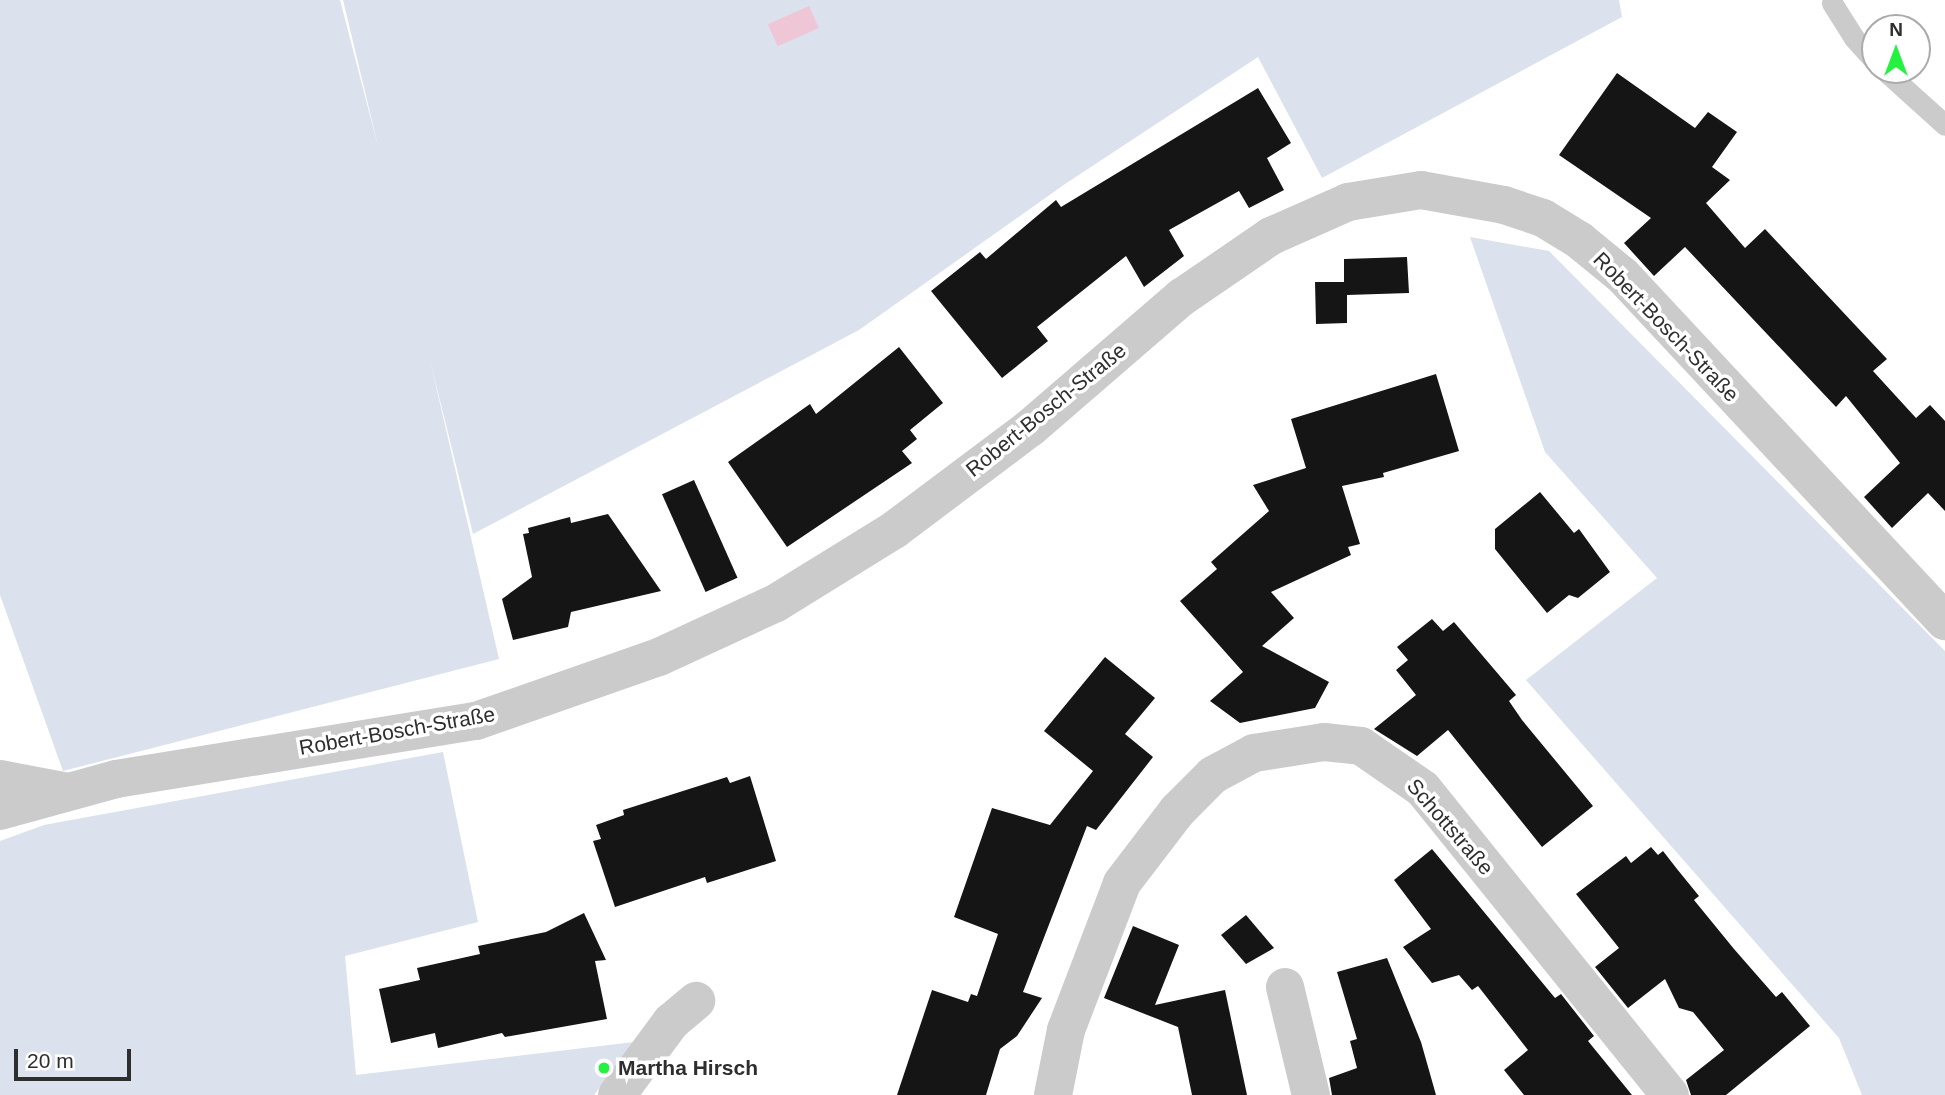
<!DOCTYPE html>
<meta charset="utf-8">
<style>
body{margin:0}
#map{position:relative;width:1945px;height:1095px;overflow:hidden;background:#fff;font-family:Arial,sans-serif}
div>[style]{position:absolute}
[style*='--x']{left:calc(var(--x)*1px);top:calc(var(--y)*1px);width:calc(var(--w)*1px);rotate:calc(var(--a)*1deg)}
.green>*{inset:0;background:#dbe1ed}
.water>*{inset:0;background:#eec6d6;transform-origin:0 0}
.building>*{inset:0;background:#151515;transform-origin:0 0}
.lane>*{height:21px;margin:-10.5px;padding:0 10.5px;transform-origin:10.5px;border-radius:10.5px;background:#cbcbcb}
.street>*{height:38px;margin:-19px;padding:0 19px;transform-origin:19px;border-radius:19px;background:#cbcbcb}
.dots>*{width:19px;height:19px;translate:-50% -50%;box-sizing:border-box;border:4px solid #fff;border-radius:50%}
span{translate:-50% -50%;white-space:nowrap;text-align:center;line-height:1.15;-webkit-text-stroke:7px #fff;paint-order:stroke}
.street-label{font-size:21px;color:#2e2e2e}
.poi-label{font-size:21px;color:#2e2e2e;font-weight:700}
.left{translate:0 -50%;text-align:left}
.north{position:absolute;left:1861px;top:14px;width:70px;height:70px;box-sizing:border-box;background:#fff;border:2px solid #ababab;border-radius:50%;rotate:0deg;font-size:19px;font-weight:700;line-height:28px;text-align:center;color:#2e2e2e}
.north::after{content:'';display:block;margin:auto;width:24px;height:32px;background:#25f140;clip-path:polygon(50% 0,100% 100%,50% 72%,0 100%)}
.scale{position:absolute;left:14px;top:1049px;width:117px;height:32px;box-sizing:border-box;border:4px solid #2e2e2e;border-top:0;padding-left:9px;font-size:21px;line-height:24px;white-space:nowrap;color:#2e2e2e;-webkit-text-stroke:5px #fff;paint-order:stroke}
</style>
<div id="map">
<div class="green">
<div style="clip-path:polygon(0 0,340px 0,379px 150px,343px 0,1619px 0,1622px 17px,1322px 178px,1258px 57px,1065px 184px,859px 330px,473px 534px,430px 360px,499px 659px,63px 771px,0 595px)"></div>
<div style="clip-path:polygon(1470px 237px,1549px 251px,1945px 651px,1945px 1095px,1862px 1095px,1839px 1038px,1526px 680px,1657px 578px,1545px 452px)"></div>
<div style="clip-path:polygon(443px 752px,478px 922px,345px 956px,356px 1075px,634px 1042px,594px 1095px,0 1095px,0 841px,44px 825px)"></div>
</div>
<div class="water">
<div style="left:809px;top:6px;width:24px;height:45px;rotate:66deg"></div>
</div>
<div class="building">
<div style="clip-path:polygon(1617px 73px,1695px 128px,1708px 112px,1737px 132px,1712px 167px,1730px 180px,1706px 203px,1745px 248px,1765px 229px,1887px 359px,1873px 371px,1916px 418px,1930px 405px,1945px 421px,1945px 511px,1928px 493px,1892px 528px,1864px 497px,1900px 463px,1846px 396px,1836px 407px,1685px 247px,1654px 276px,1624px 243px,1651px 218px,1559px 155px)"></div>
<div style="clip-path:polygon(1258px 88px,1291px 143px,1267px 158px,1284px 190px,1249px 208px,1239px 191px,1169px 230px,1184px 256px,1144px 287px,1126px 256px,1037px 327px,1048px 341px,1002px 378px,931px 291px,980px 252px,986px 259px,1056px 200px,1061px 207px)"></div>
<div style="clip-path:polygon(1407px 257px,1409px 293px,1347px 295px,1347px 323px,1316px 324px,1315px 282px,1344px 282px,1344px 259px)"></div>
<div style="clip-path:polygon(899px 347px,943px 403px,910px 430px,917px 439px,902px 451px,912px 463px,787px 547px,728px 462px,810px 404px,816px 414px)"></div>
<div style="clip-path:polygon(1436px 374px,1459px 451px,1383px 473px,1384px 477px,1342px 486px,1360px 544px,1348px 547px,1351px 555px,1271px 592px,1294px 618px,1262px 646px,1329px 682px,1315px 708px,1240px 723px,1210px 701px,1243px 672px,1180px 601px,1217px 569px,1211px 562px,1269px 511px,1253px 485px,1306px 468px,1291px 419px)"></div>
<div style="left:694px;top:480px;width:107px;height:35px;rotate:66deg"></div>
<div style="clip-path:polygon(1540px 492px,1574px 533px,1579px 529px,1610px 572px,1578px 598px,1569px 595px,1547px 613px,1495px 549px,1495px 529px)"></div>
<div style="clip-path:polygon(608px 514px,661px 591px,571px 612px,568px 627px,513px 640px,502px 599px,532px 577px,523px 534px,529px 533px,528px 528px,570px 517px,571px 523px)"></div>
<div style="clip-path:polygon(1432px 619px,1443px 631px,1454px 622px,1516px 695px,1509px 701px,1522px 720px,1593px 806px,1542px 847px,1448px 730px,1417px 756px,1374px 729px,1416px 695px,1396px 670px,1408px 660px,1397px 647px)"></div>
<div style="clip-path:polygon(1105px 657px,1155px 698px,1125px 734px,1153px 757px,1096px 830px,1087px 826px,1023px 992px,1042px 998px,1017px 1036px,1000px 1049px,986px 1095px,897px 1095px,932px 990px,968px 1002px,971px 994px,977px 996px,998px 934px,954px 917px,992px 808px,1050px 825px,1093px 771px,1044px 731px)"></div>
<div style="clip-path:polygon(750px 776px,776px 861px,707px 883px,705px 877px,615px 907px,593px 841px,601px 839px,596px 825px,624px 815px,623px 810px,727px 777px,730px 783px)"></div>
<div style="clip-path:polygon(1651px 847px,1658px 855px,1663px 851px,1677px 869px,1699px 896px,1694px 900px,1734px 949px,1776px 997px,1782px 992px,1810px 1026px,1726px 1095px,1691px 1095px,1686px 1080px,1724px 1050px,1693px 1012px,1679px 1008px,1665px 979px,1628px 1008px,1595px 967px,1619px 948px,1576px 894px,1626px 856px,1631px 863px)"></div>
<div style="clip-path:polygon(1432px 849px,1555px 998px,1561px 994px,1594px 1036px,1588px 1041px,1632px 1095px,1524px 1095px,1504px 1070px,1528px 1050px,1478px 986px,1472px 990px,1459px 975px,1432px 983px,1403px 947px,1431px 929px,1394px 880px)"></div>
<div style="clip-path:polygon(584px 913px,606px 960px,595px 961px,607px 1019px,505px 1037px,502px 1033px,438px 1048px,435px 1033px,391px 1043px,379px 989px,420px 980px,417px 968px,480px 954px,478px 946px,546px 932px)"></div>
<div style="clip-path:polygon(1246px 915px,1274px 948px,1246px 964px,1221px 935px)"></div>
<div style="clip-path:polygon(1133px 926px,1179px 945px,1155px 1005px,1225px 990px,1247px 1095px,1192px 1095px,1178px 1027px,1104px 998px)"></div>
<div style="clip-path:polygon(1387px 958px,1421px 1042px,1436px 1095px,1332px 1095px,1329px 1078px,1357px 1068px,1350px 1041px,1357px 1039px,1337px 972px)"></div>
</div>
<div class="lane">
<div style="--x:1832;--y:3;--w:41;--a:57.8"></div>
<div style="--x:1854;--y:38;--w:31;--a:48"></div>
<div style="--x:1884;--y:70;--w:82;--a:42"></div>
</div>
<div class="street">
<div style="--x:0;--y:779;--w:64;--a:10.8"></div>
<div style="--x:0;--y:811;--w:120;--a:-15.4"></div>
<div style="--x:116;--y:779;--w:365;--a:-9.2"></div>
<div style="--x:476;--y:721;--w:194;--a:-19.3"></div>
<div style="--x:659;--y:657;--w:129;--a:-24.8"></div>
<div style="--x:776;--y:603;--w:139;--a:-31.7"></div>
<div style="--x:894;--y:530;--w:170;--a:-36.9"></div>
<div style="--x:1030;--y:428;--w:201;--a:-40.8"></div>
<div style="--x:1182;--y:297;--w:108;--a:-34.4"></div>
<div style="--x:1271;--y:236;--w:84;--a:-23.8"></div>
<div style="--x:1348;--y:202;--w:74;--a:-9.3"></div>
<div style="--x:1421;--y:190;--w:84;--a:10.2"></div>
<div style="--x:1504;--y:205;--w:41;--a:18.4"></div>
<div style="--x:1543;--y:218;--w:42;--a:31.4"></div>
<div style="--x:1579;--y:240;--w:57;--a:39.3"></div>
<div style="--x:1623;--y:276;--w:472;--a:47"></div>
<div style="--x:1285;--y:987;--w:111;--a:76.5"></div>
<div style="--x:617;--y:1095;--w:91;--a:-53.5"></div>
<div style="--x:671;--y:1022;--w:33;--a:-40"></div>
<div style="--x:1053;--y:1095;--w:66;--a:-78.7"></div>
<div style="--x:1066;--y:1030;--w:157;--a:-69.1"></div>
<div style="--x:1122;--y:883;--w:91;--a:-52.6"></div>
<div style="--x:1177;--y:811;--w:51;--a:-45"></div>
<div style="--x:1213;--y:775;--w:47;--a:-28.2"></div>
<div style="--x:1254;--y:753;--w:71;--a:-8.9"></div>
<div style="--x:1324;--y:742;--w:37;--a:6"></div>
<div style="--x:1361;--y:746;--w:75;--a:34.7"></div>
<div style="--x:1423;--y:789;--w:393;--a:51.1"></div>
</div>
<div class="dots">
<div style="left:604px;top:1068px;background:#25f140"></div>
</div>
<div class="street-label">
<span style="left:1666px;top:327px;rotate:46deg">Robert-Bosch-Straße</span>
<span style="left:1046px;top:410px;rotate:-39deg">Robert-Bosch-Straße</span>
<span style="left:397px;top:731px;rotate:-10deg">Robert-Bosch-Straße</span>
<span style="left:1450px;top:827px;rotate:49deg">Schottstraße</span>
</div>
<div class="poi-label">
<span class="left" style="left:618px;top:1068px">Martha Hirsch</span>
</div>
<div class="north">N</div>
<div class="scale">20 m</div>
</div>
